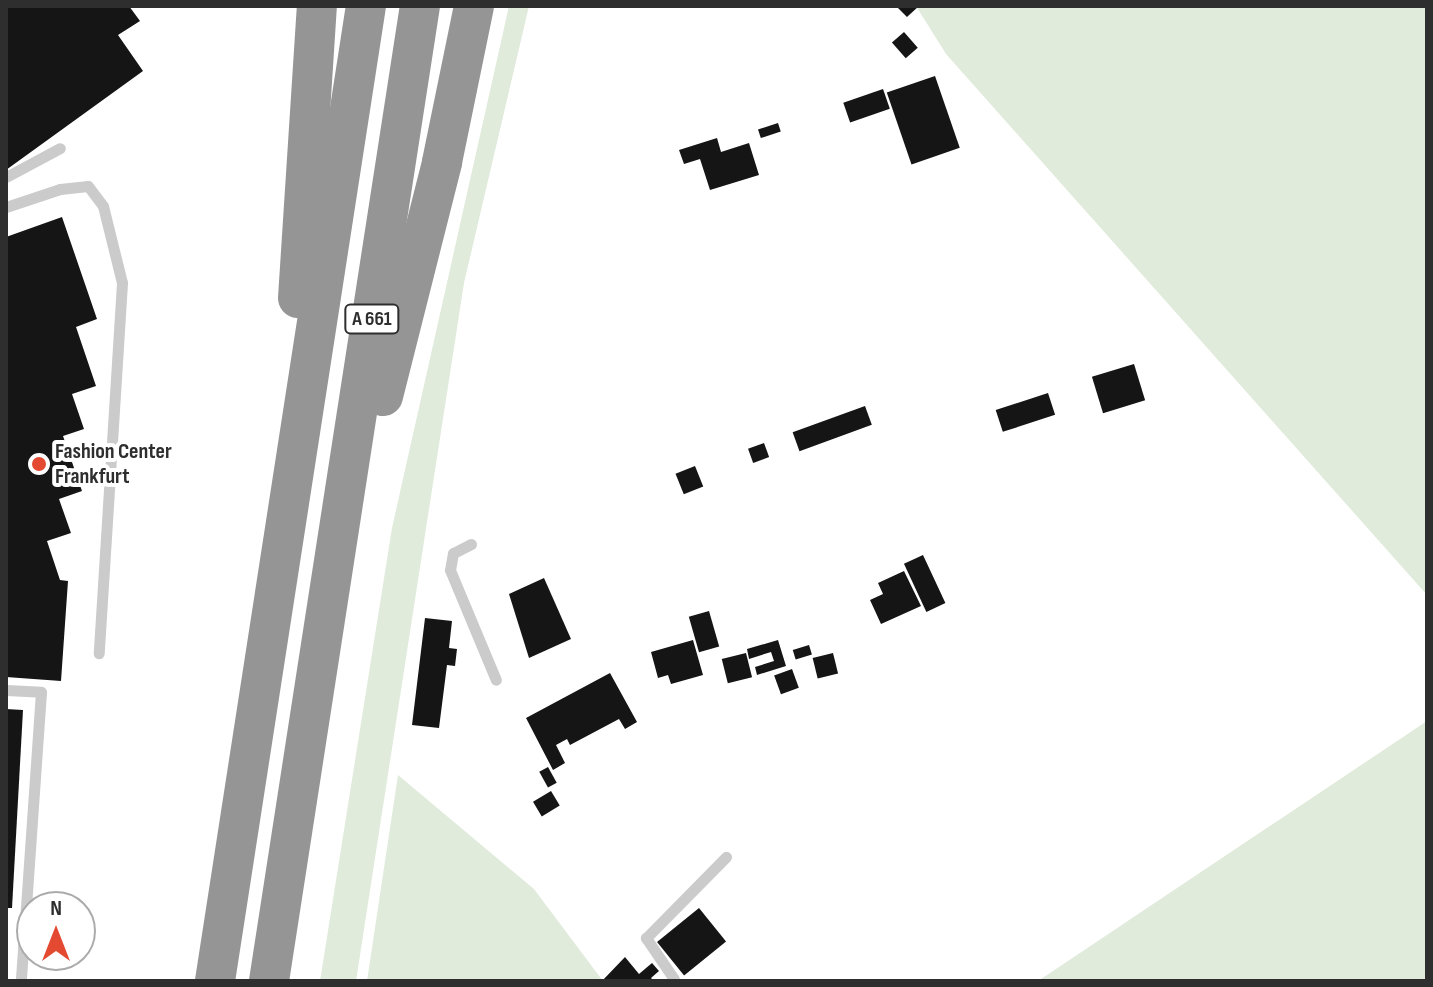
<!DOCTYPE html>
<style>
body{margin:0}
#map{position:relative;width:1433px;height:987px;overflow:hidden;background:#fff;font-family:"Sofia Sans Condensed",sans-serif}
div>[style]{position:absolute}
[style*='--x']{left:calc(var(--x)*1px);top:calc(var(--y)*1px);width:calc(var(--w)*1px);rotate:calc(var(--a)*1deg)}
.green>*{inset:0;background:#e0ebdb}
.building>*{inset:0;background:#151515;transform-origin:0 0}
.lane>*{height:11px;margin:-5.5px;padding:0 5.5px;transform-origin:5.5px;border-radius:5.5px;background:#cbcbcb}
.highway>*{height:40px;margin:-20px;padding:0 20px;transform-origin:20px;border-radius:20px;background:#959595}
.dots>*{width:22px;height:22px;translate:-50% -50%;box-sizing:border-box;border:4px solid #fff;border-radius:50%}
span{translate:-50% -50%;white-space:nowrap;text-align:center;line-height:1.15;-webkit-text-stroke:8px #fff;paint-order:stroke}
.shield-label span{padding:2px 6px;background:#fff;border:2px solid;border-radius:6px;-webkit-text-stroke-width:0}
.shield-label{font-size:20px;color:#2e2e2e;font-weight:700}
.poi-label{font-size:22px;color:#2e2e2e;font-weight:700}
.left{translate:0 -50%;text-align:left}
.frame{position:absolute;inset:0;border:8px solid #2e2e2e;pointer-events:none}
.north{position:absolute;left:16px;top:891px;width:80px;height:80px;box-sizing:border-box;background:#fff;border:2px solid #ababab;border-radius:50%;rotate:0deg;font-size:22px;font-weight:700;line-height:32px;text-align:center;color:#2e2e2e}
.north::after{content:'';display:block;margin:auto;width:28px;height:36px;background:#e34a31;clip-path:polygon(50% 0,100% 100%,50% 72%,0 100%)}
</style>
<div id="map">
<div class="green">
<div style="clip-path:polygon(509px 6px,529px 6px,464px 283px,356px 981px,320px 981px,392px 528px)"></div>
<div style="clip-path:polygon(916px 6px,1427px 6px,1427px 595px,946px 54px)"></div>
<div style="clip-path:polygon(1427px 721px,1427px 981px,1038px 981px)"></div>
<div style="clip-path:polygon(398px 775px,534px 889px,603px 981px,367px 981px)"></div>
</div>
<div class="building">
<div style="clip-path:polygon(6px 6px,129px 6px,140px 21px,118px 35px,143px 71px,6px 170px)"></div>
<div style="clip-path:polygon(896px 6px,919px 6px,907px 17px)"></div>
<div style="left:904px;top:32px;width:21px;height:16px;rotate:49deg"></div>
<div style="left:935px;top:76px;width:76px;height:51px;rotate:71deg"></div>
<div style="left:883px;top:89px;width:21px;height:42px;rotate:71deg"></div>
<div style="left:778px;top:123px;width:9px;height:21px;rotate:72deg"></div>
<div style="clip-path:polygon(717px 138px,721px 152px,749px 143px,759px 175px,710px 190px,700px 159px,684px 164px,679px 150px)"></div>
<div style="clip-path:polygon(62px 217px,97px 319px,76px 327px,96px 386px,72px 394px,84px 429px,63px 436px,82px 491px,59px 499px,71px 533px,47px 541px,60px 580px,68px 581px,61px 681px,6px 677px,6px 237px)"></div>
<div style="left:1134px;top:364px;width:38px;height:44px;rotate:73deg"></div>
<div style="left:1048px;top:393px;width:23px;height:55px;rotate:72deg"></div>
<div style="left:865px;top:406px;width:20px;height:77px;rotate:70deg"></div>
<div style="left:764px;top:443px;width:15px;height:17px;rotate:70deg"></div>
<div style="left:695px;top:466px;width:22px;height:21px;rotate:68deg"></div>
<div style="left:923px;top:555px;width:53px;height:21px;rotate:65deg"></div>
<div style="clip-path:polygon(904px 571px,921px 606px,881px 624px,870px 600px,883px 594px,878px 583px)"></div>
<div style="clip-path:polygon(544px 578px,571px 639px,529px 658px,509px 594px)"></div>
<div style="left:709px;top:611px;width:37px;height:21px;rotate:74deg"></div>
<div style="clip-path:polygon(425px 618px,452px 621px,449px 648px,457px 649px,455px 666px,447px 665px,439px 728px,412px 725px)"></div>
<div style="clip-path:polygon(693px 640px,703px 675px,671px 684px,668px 675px,658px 678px,651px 652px)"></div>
<div style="clip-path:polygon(778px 640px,786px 666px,757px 675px,755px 667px,774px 661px,771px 652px,749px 659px,747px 649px)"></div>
<div style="left:809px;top:645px;width:10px;height:17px;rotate:73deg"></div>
<div style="left:746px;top:653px;width:25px;height:25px;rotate:76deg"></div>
<div style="left:833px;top:653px;width:21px;height:21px;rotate:76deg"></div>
<div style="left:792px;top:669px;width:20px;height:19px;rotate:70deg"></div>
<div style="clip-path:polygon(610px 673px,637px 722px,625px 729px,619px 719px,570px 745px,567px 739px,556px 745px,565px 763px,553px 770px,526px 718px)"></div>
<div style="clip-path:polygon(6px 709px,23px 710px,12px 908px,6px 908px)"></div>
<div style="left:548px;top:767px;width:18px;height:10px;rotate:61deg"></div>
<div style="left:551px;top:791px;width:17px;height:21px;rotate:59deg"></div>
<div style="left:699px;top:908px;width:43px;height:54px;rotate:51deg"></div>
<div style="clip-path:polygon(625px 957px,639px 974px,652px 963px,659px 971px,651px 978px,654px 981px,602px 981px)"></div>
</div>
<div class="lane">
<div style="--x:6;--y:177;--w:61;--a:-28.2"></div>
<div style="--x:6;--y:207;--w:57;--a:-18.4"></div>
<div style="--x:60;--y:189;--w:28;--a:-6"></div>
<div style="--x:88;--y:186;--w:25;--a:53"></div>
<div style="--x:103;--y:206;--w:79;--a:76.1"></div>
<div style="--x:122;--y:283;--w:371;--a:93.6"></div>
<div style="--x:471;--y:544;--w:20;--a:153"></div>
<div style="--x:453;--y:553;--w:17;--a:100"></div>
<div style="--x:450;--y:570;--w:119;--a:67.3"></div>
<div style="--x:6;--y:690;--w:35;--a:3"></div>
<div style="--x:41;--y:692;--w:290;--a:94"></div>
<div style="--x:674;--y:979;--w:50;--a:-124.3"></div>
<div style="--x:646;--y:938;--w:114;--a:-45.4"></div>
</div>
<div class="highway">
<div style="--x:298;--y:298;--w:293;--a:-86.3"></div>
<div style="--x:383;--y:396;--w:241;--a:-75.8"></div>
<div style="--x:442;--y:162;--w:159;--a:-78.4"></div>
<div style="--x:215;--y:981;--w:987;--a:-81.2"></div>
<div style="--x:269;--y:981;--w:987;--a:-81.2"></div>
</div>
<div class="dots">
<div style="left:39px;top:464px;background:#e34a31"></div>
</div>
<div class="shield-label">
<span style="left:372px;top:319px">A 661</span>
</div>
<div class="poi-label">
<span class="left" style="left:55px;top:464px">Fashion Center<br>Frankfurt</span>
</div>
<div class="frame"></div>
<div class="north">N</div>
</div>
